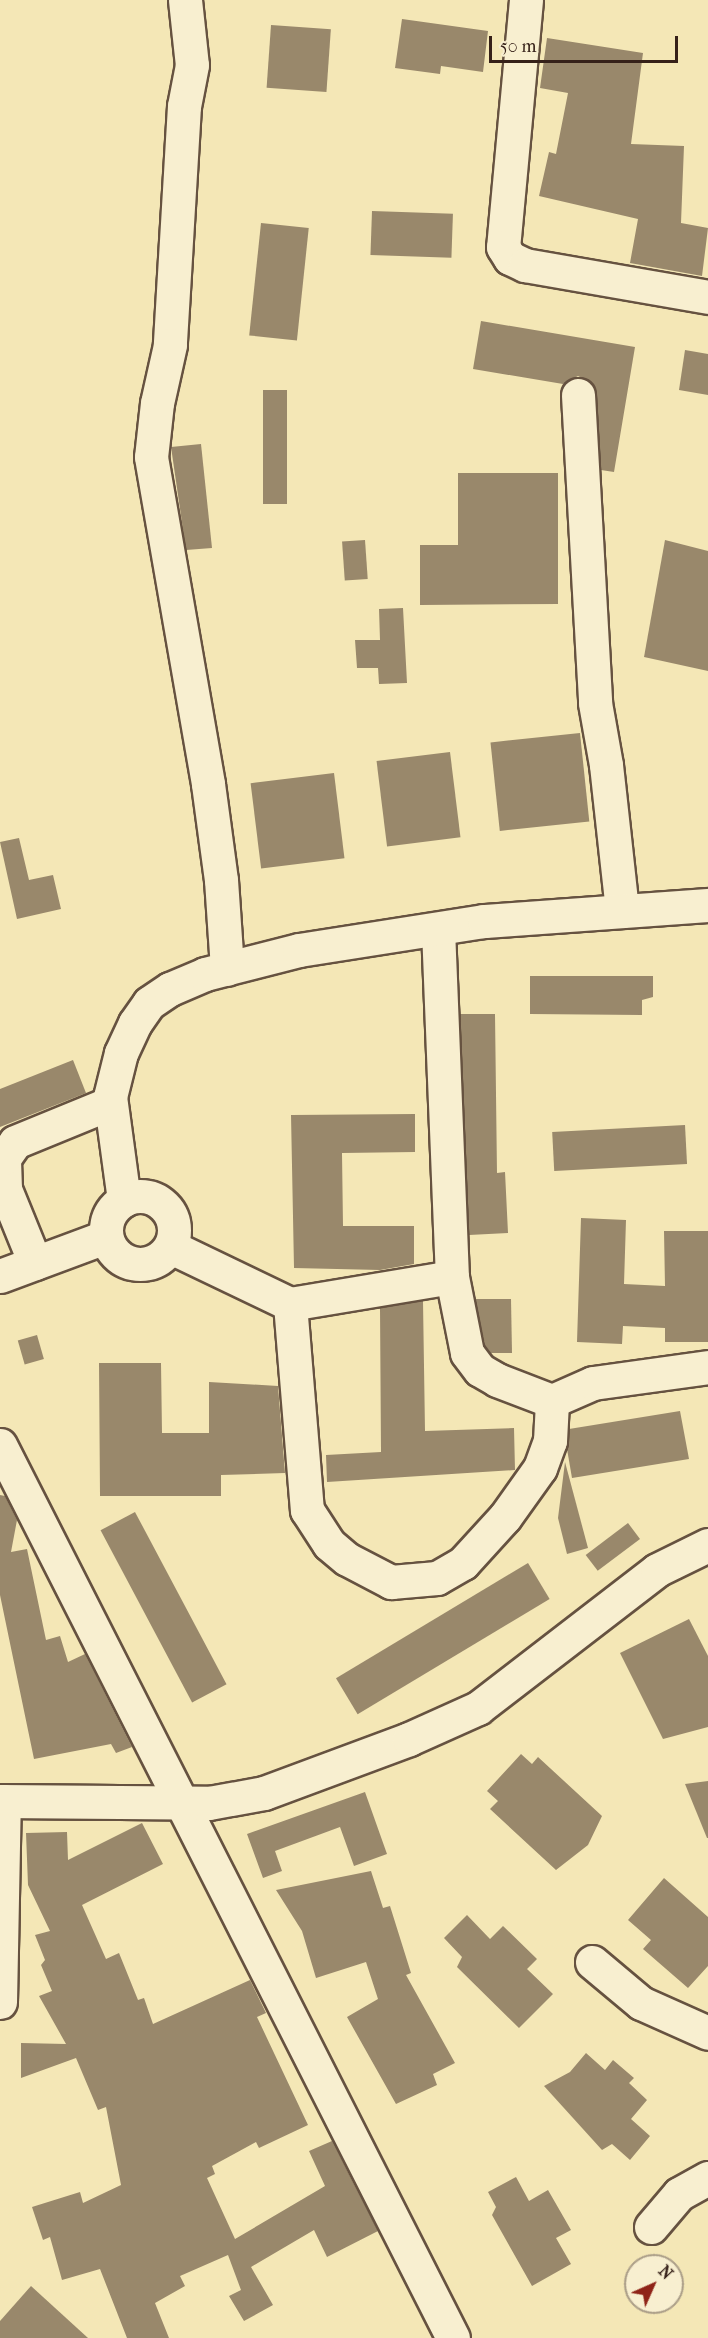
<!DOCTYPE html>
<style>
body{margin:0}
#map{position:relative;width:708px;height:2338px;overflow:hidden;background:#f4e7b6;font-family:"IM FELL French Canon",serif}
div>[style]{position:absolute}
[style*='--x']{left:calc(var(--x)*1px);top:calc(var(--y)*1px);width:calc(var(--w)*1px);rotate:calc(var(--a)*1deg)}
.building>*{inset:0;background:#99886b;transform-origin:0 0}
.roads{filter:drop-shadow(2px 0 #665240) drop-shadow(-2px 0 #665240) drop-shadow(0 2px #665240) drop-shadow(0 -2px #665240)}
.minor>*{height:33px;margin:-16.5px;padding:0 16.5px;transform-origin:16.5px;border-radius:16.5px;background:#f8efd0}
.minor>.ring{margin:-16.5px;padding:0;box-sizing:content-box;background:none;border:33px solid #f8efd0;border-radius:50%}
span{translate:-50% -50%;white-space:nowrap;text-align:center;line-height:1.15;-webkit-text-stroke:4.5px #f8efd0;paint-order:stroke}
.north{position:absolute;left:624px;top:2254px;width:60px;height:60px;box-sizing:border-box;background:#f8efd0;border:2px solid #aa9d87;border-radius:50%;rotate:45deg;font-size:16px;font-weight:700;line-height:24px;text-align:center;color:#362119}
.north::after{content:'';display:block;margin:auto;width:21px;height:27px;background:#8f2418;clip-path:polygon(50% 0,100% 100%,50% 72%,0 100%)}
.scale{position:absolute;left:489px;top:36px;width:189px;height:27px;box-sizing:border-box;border:3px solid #362119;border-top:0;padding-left:8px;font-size:18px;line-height:21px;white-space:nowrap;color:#362119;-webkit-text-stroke:4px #f8efd0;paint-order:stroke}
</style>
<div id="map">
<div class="building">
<div style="clip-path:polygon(402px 19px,488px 31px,483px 72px,441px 66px,440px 74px,395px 68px)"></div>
<div style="left:271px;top:25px;width:60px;height:63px;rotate:4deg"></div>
<div style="clip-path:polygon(547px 38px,643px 53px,631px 144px,684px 146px,681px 223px,708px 228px,702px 276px,630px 263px,638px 219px,539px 196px,549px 152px,556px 154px,568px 93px,540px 88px)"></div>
<div style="left:372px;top:211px;width:81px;height:44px;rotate:2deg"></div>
<div style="left:261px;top:223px;width:48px;height:113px;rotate:6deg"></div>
<div style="clip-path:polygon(481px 321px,635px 347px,614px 472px,601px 470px,593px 384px,578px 376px,563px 384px,473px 369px)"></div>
<div style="clip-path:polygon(685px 350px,708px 354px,708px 395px,679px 390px)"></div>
<div style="left:263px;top:390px;width:24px;height:114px"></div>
<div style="clip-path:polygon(201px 444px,212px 548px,186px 550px,171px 447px)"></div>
<div style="clip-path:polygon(458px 473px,558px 473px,558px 604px,420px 605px,420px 545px,458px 545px)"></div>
<div style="left:365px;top:540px;width:39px;height:23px;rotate:86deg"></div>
<div style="clip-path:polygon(665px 540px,708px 551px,708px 671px,644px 657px)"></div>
<div style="clip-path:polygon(403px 608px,407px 683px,379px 684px,378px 668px,357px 668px,355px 640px,380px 640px,379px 609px)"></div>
<div style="left:580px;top:733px;width:89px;height:90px;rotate:84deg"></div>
<div style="left:450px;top:752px;width:86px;height:74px;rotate:83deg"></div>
<div style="left:334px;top:773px;width:86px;height:84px;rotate:83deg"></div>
<div style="clip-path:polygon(19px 838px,29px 880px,53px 875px,61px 909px,17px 919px,0 842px)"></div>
<div style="clip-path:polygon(530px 976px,653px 976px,653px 997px,642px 1000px,642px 1015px,530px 1014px)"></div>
<div style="clip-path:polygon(460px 1014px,495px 1014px,497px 1173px,505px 1172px,508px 1233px,469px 1235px)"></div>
<div style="clip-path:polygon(73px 1060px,86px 1093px,0 1127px,0 1089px)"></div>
<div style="clip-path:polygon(415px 1114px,415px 1152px,342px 1153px,343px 1226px,414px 1226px,414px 1264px,380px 1270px,294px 1268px,291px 1115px)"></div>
<div style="left:685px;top:1125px;width:39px;height:133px;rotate:87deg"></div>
<div style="clip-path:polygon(581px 1218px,626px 1220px,624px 1284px,665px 1286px,664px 1231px,708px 1231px,708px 1342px,665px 1342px,665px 1328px,623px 1326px,622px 1344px,577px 1342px)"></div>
<div style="clip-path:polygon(475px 1299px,511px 1299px,512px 1353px,491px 1353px,485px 1345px)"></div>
<div style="clip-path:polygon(423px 1301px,425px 1431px,514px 1428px,515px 1470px,327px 1482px,326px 1455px,381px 1452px,380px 1308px)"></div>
<div style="left:37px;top:1335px;width:25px;height:20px;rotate:74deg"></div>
<div style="clip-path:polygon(99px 1363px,161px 1363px,162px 1433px,209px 1433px,209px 1382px,278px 1386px,285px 1473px,221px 1475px,221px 1496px,100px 1496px)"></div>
<div style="clip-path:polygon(680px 1411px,689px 1459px,572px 1478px,567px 1449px,569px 1429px)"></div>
<div style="clip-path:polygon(565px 1462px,588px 1548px,567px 1554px,558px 1518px)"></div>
<div style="clip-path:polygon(0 1495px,5px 1496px,17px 1520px,11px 1552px,27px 1549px,46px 1640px,60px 1636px,68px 1662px,85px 1654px,132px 1747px,116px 1753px,111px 1744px,34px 1759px,0 1595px)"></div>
<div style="left:135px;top:1512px;width:195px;height:39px;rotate:62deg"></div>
<div style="left:628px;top:1523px;width:20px;height:53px;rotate:53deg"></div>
<div style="left:528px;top:1563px;width:42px;height:224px;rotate:59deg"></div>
<div style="clip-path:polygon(689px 1619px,708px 1656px,708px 1727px,663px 1739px,620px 1653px)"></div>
<div style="clip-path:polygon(521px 1754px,532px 1764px,538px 1757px,602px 1816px,588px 1845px,556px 1870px,490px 1809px,498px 1801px,487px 1791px)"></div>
<div style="clip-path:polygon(708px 1781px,708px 1838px,707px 1838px,685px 1784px)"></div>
<div style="clip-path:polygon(365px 1792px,387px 1854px,354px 1866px,340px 1827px,275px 1851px,282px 1871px,263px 1878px,247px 1834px)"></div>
<div style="clip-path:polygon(142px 1823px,163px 1864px,82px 1905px,106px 1959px,119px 1953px,138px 2000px,144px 1998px,153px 2024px,250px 1980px,266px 2013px,257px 2017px,308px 2125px,259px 2148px,256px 2142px,212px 2166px,215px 2174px,207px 2178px,235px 2239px,325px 2186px,309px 2151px,332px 2141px,378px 2231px,327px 2257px,314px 2230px,251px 2267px,273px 2305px,244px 2321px,229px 2296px,241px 2290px,228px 2255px,180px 2276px,185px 2286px,155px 2303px,169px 2338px,127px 2338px,100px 2269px,62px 2280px,50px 2237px,43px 2240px,32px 2207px,80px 2192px,83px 2203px,121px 2185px,106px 2107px,98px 2110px,76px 2058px,21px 2078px,21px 2043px,66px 2044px,39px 1996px,52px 1991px,41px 1965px,45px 1960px,35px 1935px,50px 1931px,28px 1885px,26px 1833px,67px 1832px,68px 1860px)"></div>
<div style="clip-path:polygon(371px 1871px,383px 1908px,390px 1906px,411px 1973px,406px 1975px,455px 2063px,433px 2074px,437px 2085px,396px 2104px,347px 2017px,378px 1999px,366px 1962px,316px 1978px,302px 1931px,276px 1890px)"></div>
<div style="clip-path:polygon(664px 1878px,708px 1917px,708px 1966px,688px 1988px,643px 1949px,651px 1940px,628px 1920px)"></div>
<div style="clip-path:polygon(467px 1915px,490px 1939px,503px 1926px,537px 1959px,527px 1969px,553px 1994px,519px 2028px,457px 1967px,462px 1957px,444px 1938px)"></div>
<div style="clip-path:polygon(586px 2053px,605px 2070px,613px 2060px,634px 2078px,629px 2083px,647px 2100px,631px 2119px,650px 2136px,630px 2160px,612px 2144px,602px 2150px,544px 2086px,570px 2072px)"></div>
<div style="clip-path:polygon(516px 2177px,529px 2201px,548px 2190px,571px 2230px,556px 2238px,571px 2264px,532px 2286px,492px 2215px,496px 2207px,488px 2192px)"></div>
<div style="clip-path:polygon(31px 2286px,88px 2338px,0 2338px,0 2321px)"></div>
</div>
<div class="roads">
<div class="minor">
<div style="--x:185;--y:0;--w:65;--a:83.9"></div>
<div style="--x:192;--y:65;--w:42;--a:101"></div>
<div style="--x:184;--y:106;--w:239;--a:93.4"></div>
<div style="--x:170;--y:345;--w:59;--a:102.6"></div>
<div style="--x:157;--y:403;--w:54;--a:96.3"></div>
<div style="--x:151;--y:457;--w:332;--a:80.1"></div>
<div style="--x:208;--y:784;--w:97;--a:82.3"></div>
<div style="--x:221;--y:880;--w:89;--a:86.1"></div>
<div style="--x:526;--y:0;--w:248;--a:95.3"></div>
<div style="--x:503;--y:247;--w:13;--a:58"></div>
<div style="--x:510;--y:258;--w:17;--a:25"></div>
<div style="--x:525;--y:265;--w:186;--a:9.9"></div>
<div style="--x:578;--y:395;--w:308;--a:86.8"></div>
<div style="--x:595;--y:703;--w:63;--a:79.9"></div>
<div style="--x:606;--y:765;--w:147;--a:83.7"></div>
<div style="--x:438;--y:929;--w:348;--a:87.7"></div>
<div style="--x:452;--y:1277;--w:77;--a:78.8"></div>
<div style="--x:467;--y:1353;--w:21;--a:53"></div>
<div style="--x:480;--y:1370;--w:20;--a:30"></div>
<div style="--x:497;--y:1380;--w:59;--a:20.9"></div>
<div style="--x:552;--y:1401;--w:45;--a:-23.7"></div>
<div style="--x:593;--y:1383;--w:116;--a:-7.9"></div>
<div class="ring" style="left:106px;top:1196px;width:35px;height:35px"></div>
<div style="--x:124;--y:1200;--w:104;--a:-97.7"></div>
<div style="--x:110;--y:1097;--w:45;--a:-76"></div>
<div style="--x:121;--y:1053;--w:33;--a:-65"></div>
<div style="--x:135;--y:1023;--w:24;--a:-55"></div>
<div style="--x:149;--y:1003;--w:25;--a:-34"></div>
<div style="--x:170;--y:989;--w:38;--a:-23"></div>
<div style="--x:205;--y:974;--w:97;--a:-14.3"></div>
<div style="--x:299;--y:950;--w:187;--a:-8.9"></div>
<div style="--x:484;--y:921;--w:225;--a:-4.1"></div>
<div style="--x:171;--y:1247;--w:132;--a:25.6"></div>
<div style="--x:290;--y:1304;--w:164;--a:-9.5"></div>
<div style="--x:35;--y:1263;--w:80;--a:-112.1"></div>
<div style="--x:5;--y:1189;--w:31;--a:-92"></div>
<div style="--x:4;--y:1158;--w:19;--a:-55"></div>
<div style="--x:15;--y:1142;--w:103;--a:-22.3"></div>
<div style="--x:0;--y:1276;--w:112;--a:-20.4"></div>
<div style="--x:290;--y:1304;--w:207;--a:85.3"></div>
<div style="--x:307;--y:1510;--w:40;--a:57.1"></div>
<div style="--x:329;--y:1544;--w:23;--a:40"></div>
<div style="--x:347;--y:1559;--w:50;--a:27.6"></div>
<div style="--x:391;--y:1582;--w:46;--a:-5"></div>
<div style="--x:437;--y:1578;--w:30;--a:-30"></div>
<div style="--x:463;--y:1563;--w:62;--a:-47.6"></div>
<div style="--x:505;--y:1517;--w:60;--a:-54.5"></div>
<div style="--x:540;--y:1468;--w:29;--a:-70"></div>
<div style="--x:550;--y:1441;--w:40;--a:-87.1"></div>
<div style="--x:0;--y:1445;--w:1001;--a:63.1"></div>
<div style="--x:0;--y:1801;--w:209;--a:0.5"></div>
<div style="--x:209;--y:1803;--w:56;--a:-10.3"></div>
<div style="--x:264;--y:1793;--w:155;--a:-20.4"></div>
<div style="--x:409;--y:1739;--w:76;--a:-24.2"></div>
<div style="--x:478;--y:1708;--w:226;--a:-37.6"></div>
<div style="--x:657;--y:1570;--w:57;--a:-26.1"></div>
<div style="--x:592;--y:1962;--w:64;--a:39.9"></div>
<div style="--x:641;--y:2003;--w:73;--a:24.1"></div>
<div style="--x:0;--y:2002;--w:201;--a:-88.9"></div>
<div style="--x:651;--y:2227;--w:43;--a:-49.7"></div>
<div style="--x:679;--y:2194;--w:33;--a:-29"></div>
</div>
</div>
<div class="north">N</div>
<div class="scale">50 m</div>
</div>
